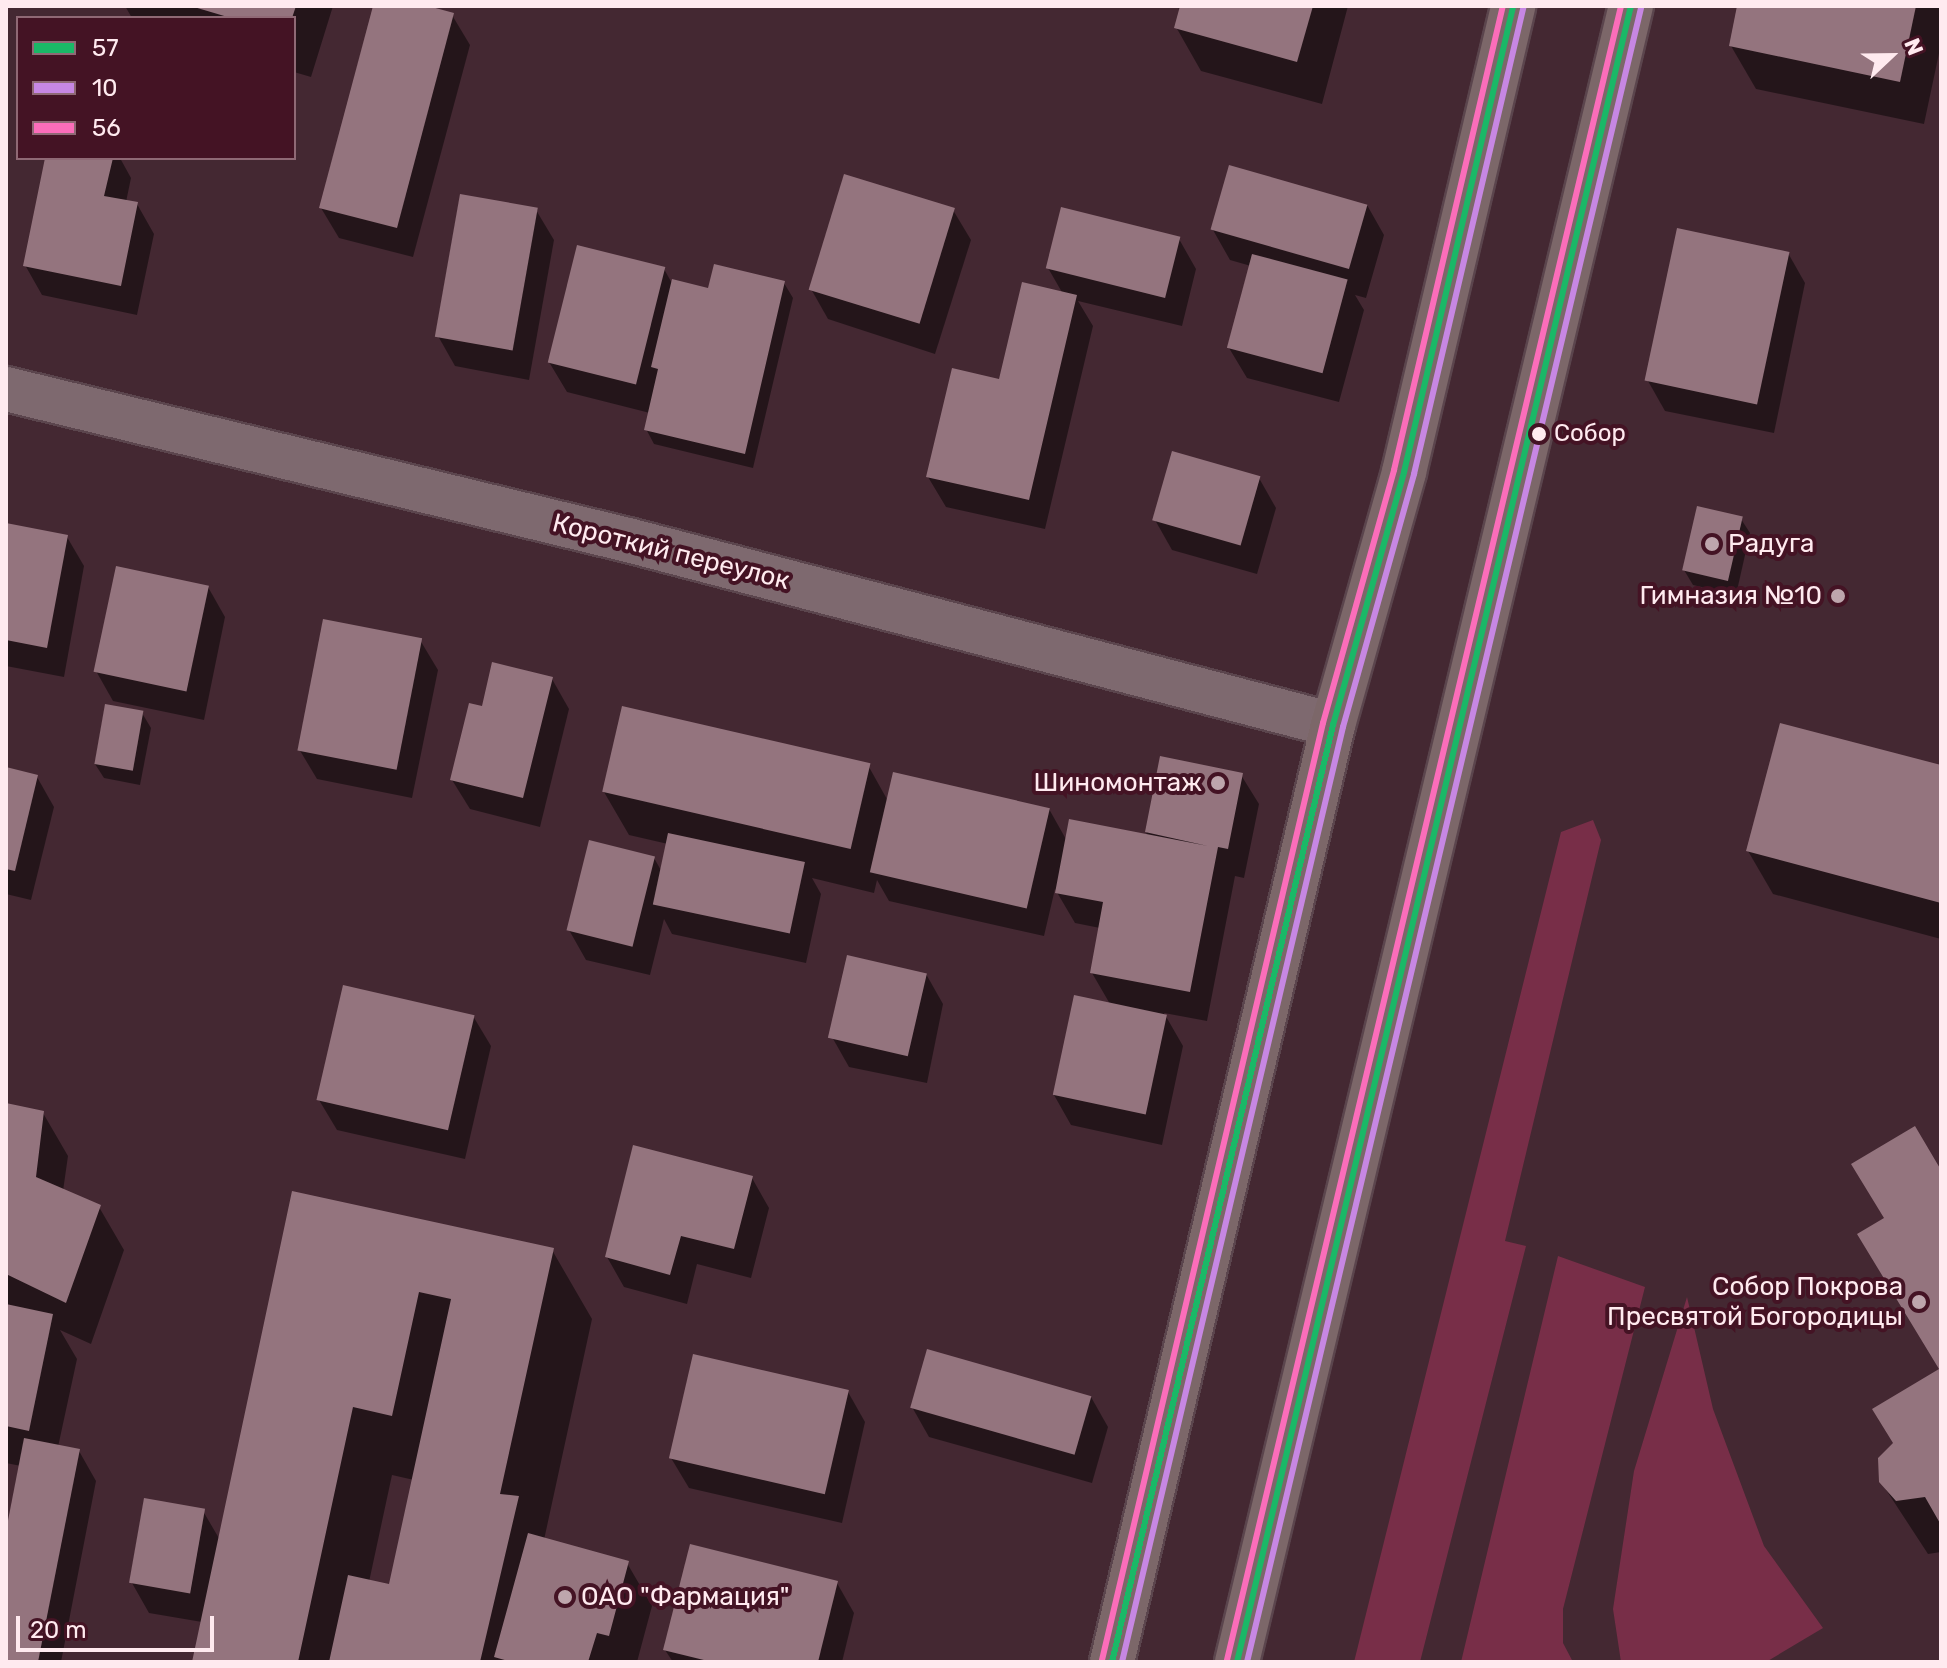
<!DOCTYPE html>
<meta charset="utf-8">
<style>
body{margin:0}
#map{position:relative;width:1947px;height:1668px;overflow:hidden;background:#442832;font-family:Rubik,sans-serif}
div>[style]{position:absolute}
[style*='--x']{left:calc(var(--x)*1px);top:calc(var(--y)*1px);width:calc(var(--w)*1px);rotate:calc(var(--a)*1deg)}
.green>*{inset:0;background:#782e48}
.shadow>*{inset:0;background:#0007}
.building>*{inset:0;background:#94747e;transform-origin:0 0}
.roads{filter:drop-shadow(2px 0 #5b454d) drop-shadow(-2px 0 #5b454d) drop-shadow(0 2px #5b454d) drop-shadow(0 -2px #5b454d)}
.minor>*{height:44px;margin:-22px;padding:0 22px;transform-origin:22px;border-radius:22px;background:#7e696f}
.primary>*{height:44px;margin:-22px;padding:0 22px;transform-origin:22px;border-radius:22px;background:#7c6769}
.bus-1>*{height:6px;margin:-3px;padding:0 3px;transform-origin:3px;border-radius:3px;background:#1ab867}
.bus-2>*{height:6px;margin:-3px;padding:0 3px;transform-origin:3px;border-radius:3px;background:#c787e3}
.bus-3>*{height:6px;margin:-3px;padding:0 3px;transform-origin:3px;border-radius:3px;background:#fb6dba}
.dots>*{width:22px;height:22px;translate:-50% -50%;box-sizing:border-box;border:4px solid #441324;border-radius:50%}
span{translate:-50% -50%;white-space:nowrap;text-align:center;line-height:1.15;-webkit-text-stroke:8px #441324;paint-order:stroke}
.bus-label{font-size:24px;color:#ffeaef}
.left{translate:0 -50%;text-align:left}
.poi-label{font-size:26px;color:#ffeaef}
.right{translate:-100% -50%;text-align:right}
.street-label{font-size:26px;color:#ffeaef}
.frame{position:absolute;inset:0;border:8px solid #ffeaef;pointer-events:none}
.legend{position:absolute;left:16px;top:16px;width:280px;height:144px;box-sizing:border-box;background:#441324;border:2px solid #8f6975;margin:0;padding:10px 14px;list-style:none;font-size:24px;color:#ffeaef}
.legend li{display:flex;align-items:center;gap:16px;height:40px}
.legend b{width:40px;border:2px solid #8f6975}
.north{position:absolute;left:1851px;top:16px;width:80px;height:80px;-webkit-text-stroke:6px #441324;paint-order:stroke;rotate:68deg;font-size:22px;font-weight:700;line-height:32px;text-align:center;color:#ffeaef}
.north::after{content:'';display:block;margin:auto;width:28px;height:36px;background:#ffeaef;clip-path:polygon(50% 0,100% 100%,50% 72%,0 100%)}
.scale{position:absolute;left:16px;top:1616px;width:198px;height:36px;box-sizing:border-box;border:4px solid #ffeaef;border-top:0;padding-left:10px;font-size:24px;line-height:28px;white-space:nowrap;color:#ffeaef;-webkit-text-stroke:6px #441324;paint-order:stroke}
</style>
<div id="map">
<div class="green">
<div style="clip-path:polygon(1593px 820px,1601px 840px,1505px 1241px,1526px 1246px,1420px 1662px,1354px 1662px,1561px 832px)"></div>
<div style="clip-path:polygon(1558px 1256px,1645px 1287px,1563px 1609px,1563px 1643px,1573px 1662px,1461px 1662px)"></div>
<div style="clip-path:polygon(1687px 1297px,1713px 1409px,1764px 1546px,1823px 1628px,1766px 1662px,1621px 1662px,1613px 1609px,1634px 1471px)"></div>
</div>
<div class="shadow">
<div style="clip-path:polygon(125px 6px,333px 6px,311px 77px,294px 72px,294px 18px,132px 18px)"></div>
<div style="clip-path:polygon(375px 6px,420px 6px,452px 15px,470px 45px,413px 257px,339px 238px,321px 208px)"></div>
<div style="clip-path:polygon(1171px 6px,1348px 6px,1322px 104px,1201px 71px,1176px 27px,1181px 9px)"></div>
<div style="clip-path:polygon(1739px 6px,1941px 6px,1941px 44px,1924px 124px,1756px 89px,1731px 46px)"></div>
<div style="clip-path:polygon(47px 158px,120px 158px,131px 178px,126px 202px,137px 204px,154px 234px,137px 315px,42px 295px,25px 265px)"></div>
<div style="clip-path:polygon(1367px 205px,1384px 235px,1366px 298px,1355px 295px,1364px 310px,1339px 402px,1247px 378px,1229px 348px,1251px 266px,1230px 260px,1213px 230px)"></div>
<div style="clip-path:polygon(536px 210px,554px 240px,529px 380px,455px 366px,438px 336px)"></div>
<div style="clip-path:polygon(953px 210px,971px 240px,935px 354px,828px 319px,811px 289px)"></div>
<div style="clip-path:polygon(1179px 239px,1196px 269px,1182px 326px,1078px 301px,1093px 326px,1045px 529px,946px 507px,928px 477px,1063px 294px,1048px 268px)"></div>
<div style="clip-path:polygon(1788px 253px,1805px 283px,1774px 433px,1665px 411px,1648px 381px)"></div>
<div style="clip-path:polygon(664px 269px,673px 285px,709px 290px,784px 283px,793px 298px,753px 468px,654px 444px,646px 429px,650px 413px,567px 392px,549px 362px)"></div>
<div style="clip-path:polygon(1259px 478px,1276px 508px,1257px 574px,1172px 550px,1155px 520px)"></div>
<div style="clip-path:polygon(1741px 519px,1750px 533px,1736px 595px,1693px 585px,1684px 570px)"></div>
<div style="clip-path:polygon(6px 525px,67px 537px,84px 566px,64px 677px,6px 666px)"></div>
<div style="clip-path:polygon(208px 587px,225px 617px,204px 720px,113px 701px,96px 671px)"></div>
<div style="clip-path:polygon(420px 640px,438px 670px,412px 798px,317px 779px,299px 749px)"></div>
<div style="clip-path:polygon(552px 679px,569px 709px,540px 827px,470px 809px,452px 780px,484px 708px)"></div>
<div style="clip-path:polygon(142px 713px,151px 728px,140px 785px,104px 778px,95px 764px)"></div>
<div style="clip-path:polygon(1161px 759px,1241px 775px,1259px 804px,1244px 878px,1235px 876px,1207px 1021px,1164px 1013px,1183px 1046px,1162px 1145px,1071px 1125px,1054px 1095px,1110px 1004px,1092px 973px,1100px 928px,1075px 923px,1055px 889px,1044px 936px,889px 901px,877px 880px,874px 893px,812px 878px,821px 894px,806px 963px,672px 934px,664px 919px,650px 975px,586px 960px,569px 930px,654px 858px,662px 872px,668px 844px,629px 835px,604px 792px,869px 767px,888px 801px,1049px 809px,1067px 841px,1146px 836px)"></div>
<div style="clip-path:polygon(1941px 768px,1941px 939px,1773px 894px,1748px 851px)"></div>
<div style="clip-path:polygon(6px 769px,37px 777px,54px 807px,31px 900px,6px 894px)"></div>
<div style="clip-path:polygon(926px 974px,943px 1004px,927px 1083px,849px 1067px,832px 1037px)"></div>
<div style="clip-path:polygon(473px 1016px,491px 1046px,465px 1159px,337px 1130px,319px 1100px)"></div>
<div style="clip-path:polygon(6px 1105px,43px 1113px,68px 1156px,63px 1191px,99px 1207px,124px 1250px,91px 1344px,60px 1330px,77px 1359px,58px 1447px,79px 1451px,96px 1481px,61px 1662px,6px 1662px,6px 1542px,21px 1466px,6px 1463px)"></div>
<div style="clip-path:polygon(1941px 1174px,1941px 1552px,1928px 1554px,1881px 1482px,1894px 1444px,1940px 1370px,1886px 1219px)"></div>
<div style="clip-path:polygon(752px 1178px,769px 1208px,751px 1278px,697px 1264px,687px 1304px,624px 1287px,607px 1257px)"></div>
<div style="clip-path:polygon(evenodd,294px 1194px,552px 1250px,592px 1319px,544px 1540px,627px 1563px,652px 1606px,637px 1662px,194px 1662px,202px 1622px,149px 1613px,132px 1583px,203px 1511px,220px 1540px,294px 1194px,392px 1475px,414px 1480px,390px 1586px,369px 1582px,392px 1475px)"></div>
<div style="clip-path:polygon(848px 1392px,865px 1422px,842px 1523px,689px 1488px,671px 1458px)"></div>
<div style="clip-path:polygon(1091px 1397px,1108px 1427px,1092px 1483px,929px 1437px,912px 1407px)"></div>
<div style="clip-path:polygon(837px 1583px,854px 1613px,842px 1662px,673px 1662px,665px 1650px)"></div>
</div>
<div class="building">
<div style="clip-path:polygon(296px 6px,292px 18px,231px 18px,194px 7px)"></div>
<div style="clip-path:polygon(373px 6px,428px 6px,454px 13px,397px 228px,319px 208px)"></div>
<div style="clip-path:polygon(1180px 6px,1313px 6px,1297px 62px,1174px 28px)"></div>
<div style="clip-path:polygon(1737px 6px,1916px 6px,1900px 82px,1729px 46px)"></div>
<div style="clip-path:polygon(45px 158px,113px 158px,104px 196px,138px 202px,121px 286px,23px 266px)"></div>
<div style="left:1229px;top:165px;width:144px;height:67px;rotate:16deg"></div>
<div style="left:844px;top:174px;width:116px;height:121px;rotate:17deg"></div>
<div style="left:460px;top:194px;width:79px;height:145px;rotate:10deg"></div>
<div style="left:1061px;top:207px;width:123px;height:63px;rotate:14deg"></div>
<div style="left:1677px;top:228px;width:115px;height:156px;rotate:12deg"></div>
<div style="left:577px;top:245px;width:91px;height:121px;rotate:14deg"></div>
<div style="left:1252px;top:254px;width:99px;height:97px;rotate:15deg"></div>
<div style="clip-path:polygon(714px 264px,785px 281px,745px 454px,644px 430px,658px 369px,651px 367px,672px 279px,708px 288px)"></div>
<div style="clip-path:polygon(1022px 282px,1077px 295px,1029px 500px,926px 477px,952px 368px,999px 379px)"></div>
<div style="left:1172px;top:451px;width:92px;height:72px;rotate:16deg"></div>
<div style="left:1697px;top:506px;width:47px;height:66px;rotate:13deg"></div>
<div style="clip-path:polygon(6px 523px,68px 535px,47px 648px,6px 640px)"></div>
<div style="left:116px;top:566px;width:95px;height:108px;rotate:12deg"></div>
<div style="left:323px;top:619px;width:101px;height:134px;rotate:11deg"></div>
<div style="clip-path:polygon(492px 662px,553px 677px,523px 798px,450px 780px,469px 703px,482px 706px)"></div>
<div style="left:105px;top:704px;width:39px;height:61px;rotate:10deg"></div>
<div style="left:622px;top:706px;width:255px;height:88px;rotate:13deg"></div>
<div style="clip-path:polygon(1780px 723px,1941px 765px,1941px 903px,1746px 851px)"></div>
<div style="clip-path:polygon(1160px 756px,1243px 773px,1228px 849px,1218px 847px,1190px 992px,1090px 973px,1103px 902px,1055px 893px,1069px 819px,1208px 846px,1145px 832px)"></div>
<div style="clip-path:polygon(6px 767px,38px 775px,15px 871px,6px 869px)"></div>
<div style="left:893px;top:772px;width:161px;height:103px;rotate:13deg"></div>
<div style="left:668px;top:833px;width:140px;height:73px;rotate:12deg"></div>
<div style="left:589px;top:840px;width:68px;height:93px;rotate:14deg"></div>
<div style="left:847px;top:955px;width:82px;height:85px;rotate:13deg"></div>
<div style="left:343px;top:985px;width:135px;height:118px;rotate:13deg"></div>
<div style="left:1074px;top:995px;width:95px;height:102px;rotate:12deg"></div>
<div style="clip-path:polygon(6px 1103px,44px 1111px,36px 1177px,101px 1205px,66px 1303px,6px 1274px)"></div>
<div style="clip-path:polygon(1915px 1126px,1941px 1170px,1941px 1525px,1925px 1497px,1896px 1501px,1879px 1482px,1878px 1458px,1893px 1443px,1872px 1409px,1939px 1369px,1857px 1234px,1884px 1218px,1851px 1164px)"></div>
<div style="clip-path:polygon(633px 1145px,753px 1176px,734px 1249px,681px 1236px,670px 1275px,605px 1257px)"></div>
<div style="clip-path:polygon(292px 1191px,554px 1248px,500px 1494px,519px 1496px,480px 1662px,329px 1662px,348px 1575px,389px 1584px,451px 1299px,419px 1292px,392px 1416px,353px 1407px,298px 1662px,192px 1662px)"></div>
<div style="clip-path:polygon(6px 1304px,53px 1314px,29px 1431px,6px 1426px)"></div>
<div style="left:927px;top:1349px;width:171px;height:61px;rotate:16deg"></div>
<div style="left:693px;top:1354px;width:160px;height:107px;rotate:13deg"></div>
<div style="clip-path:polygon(24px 1438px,80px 1449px,38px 1662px,6px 1662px,6px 1531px)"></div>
<div style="left:144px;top:1498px;width:62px;height:86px;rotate:10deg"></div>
<div style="clip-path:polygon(528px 1533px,629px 1561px,609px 1636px,597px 1633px,588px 1662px,512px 1662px,494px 1657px)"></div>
<div style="clip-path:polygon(690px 1544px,838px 1581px,818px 1662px,712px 1662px,663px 1650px)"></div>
</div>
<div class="roads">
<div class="minor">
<div style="--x:6;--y:389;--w:640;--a:13.65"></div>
<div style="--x:628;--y:540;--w:729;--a:14.7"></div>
</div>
<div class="primary">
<div style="--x:1112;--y:1662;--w:963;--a:-76.73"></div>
<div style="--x:1333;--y:725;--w:263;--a:-74.3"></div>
<div style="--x:1404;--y:472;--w:479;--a:-76.8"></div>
<div style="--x:1237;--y:1662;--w:1702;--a:-76.62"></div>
</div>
</div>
<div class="bus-1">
<div style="--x:1112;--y:1662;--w:963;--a:-76.73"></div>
<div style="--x:1333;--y:725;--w:263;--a:-74.3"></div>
<div style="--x:1404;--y:472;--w:479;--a:-76.8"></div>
<div style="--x:1237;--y:1662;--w:1702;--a:-76.62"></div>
</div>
<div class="bus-2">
<div style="--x:1122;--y:1662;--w:961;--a:-76.7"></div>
<div style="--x:1343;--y:727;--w:263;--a:-74.3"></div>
<div style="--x:1414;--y:474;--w:479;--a:-76.8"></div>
<div style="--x:1247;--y:1662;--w:1700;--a:-76.6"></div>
</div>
<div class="bus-3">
<div style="--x:1102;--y:1660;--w:963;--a:-76.73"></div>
<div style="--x:1323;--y:723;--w:263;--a:-74.3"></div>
<div style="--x:1394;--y:470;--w:477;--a:-76.8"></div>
<div style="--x:1227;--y:1660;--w:1700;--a:-76.6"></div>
</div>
<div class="dots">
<div style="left:1539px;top:434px;background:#ffeaef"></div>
<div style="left:1712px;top:544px;background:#bea6ad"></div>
<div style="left:1838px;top:596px;background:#bea6ad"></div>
<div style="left:1218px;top:783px;background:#bea6ad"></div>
<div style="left:1919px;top:1302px;background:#bea6ad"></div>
<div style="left:565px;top:1597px;background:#bea6ad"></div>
</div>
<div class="bus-label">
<span class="left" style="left:1554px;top:434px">Собор</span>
</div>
<div class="poi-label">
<span class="left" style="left:1728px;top:544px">Радуга</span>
<span class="right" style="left:1822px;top:596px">Гимназия №10</span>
<span class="right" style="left:1202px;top:783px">Шиномонтаж</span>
<span class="right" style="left:1903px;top:1302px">Собор Покрова<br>Пресвятой Богородицы</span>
<span class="left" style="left:581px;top:1597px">ОАО "Фармация"</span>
</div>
<div class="street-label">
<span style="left:671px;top:552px;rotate:14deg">Короткий переулок</span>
</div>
<div class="frame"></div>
<ul class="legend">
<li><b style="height:10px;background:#1ab867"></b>57</li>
<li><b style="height:10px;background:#c787e3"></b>10</li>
<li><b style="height:10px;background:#fb6dba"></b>56</li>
</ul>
<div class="north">N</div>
<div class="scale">20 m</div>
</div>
